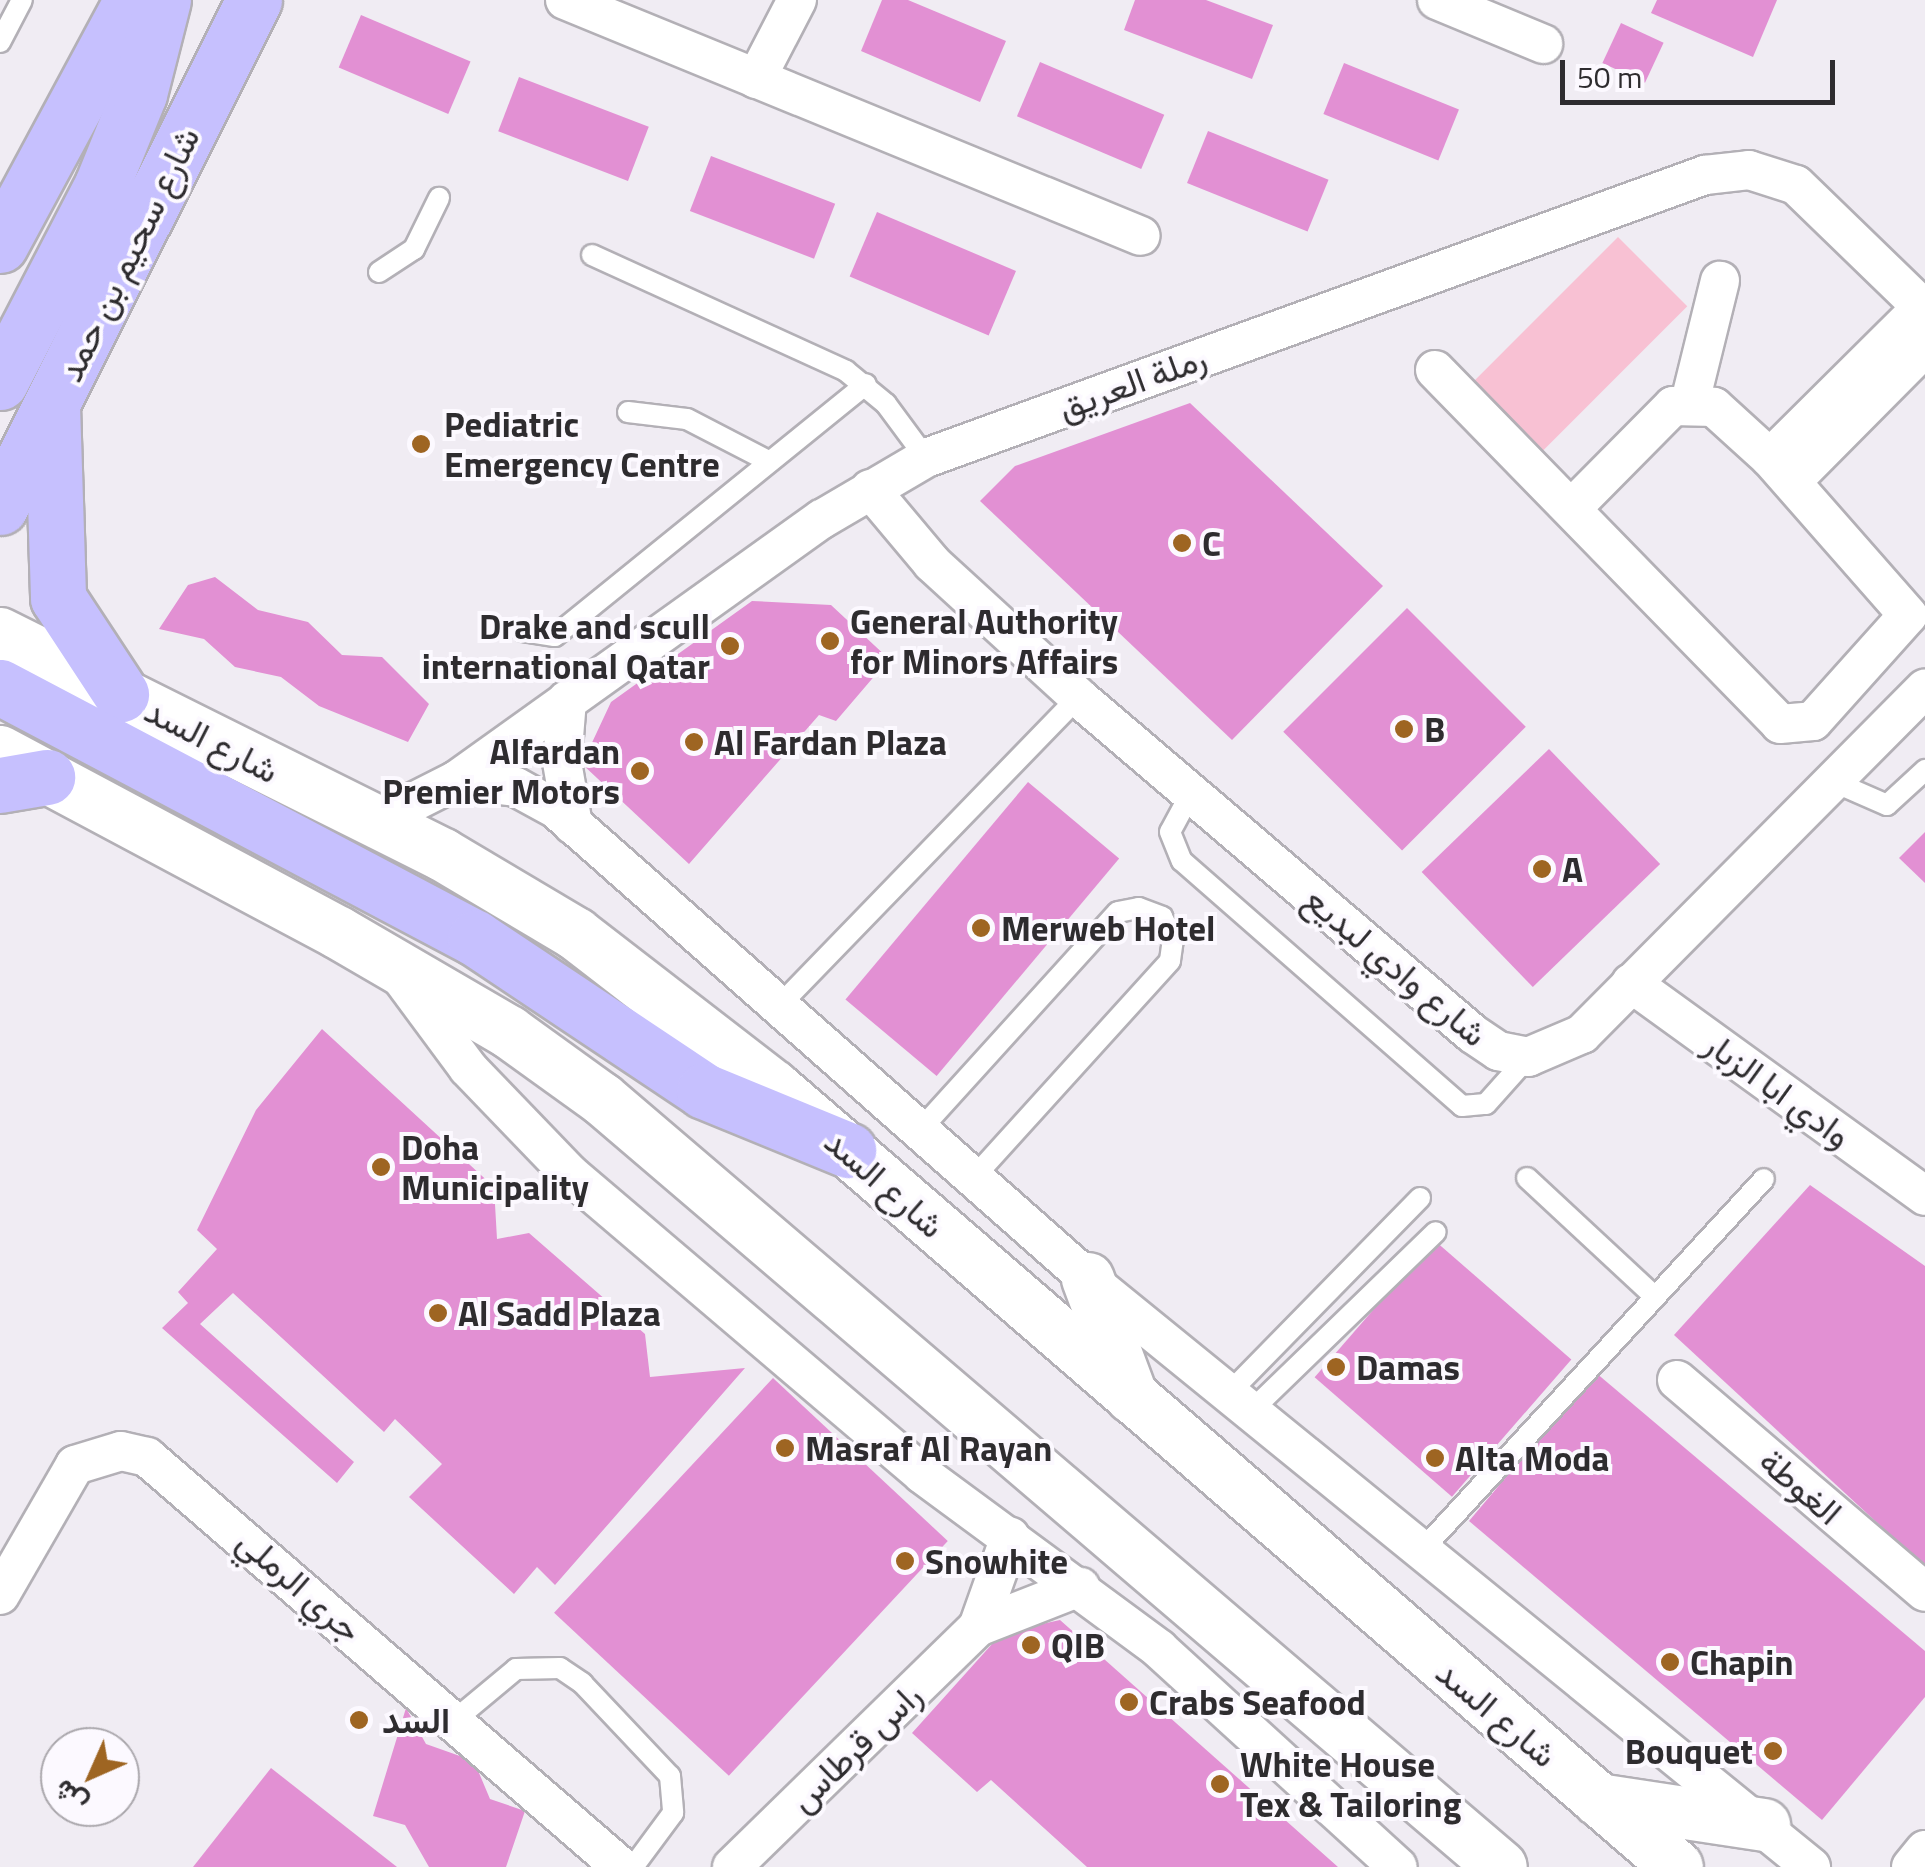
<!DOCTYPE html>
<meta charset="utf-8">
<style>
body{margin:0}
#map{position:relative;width:1925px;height:1867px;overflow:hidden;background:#f0ecf3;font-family:"Titillium Web",Vazirmatn,sans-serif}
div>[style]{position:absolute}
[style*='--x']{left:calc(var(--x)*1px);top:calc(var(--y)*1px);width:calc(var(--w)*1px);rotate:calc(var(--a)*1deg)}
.green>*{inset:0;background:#f8c1d3;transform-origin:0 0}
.building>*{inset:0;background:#e290d3;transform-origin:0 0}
.roads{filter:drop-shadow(2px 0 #b3b0b6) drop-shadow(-2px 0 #b3b0b6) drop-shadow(0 2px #b3b0b6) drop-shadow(0 -2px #b3b0b6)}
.service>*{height:20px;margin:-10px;padding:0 10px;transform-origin:10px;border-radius:10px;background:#fff}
.minor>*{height:38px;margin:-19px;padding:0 19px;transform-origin:19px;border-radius:19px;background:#fff}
.secondary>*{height:52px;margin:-26px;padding:0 26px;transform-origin:26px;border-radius:26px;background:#fff}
.trunk>*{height:55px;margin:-27.5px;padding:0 27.5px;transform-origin:27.5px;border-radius:27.5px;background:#c6c0fe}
.dots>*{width:28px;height:28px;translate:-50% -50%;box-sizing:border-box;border:5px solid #fcf9ff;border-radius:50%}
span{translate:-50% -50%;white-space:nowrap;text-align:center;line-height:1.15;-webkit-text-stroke:8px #fcf9ff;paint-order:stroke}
.street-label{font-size:35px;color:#2e2c2f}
.poi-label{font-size:35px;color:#2e2c2f;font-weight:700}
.left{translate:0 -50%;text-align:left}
.right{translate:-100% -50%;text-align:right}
.north{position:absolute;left:40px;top:1727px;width:100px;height:100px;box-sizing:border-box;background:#fcf9ff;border:2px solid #aaa7ac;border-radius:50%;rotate:225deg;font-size:28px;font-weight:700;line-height:40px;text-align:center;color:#2e2c2f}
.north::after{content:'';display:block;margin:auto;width:35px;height:45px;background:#9e6522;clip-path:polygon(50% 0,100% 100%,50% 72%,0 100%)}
.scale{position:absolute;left:1560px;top:60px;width:275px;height:45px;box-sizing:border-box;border:5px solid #2e2c2f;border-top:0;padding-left:12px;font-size:30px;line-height:35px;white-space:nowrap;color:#2e2c2f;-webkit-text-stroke:8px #fcf9ff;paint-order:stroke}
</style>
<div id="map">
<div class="green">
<div style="left:1618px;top:237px;width:98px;height:206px;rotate:45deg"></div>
</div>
<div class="building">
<div style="clip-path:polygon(882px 0,908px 0,1006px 41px,980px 102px,861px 51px)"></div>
<div style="clip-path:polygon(1135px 0,1206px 0,1273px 25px,1252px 79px,1124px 30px)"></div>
<div style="clip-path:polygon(1657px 0,1777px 0,1753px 57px,1651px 13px)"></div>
<div style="left:361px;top:15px;width:119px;height:57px;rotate:23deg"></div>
<div style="left:1621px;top:23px;width:47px;height:44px;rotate:25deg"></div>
<div style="left:1040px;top:62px;width:135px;height:59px;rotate:23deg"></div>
<div style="left:1344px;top:63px;width:124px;height:55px;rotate:22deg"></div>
<div style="left:519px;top:77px;width:139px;height:58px;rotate:21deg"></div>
<div style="left:1208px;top:131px;width:130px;height:56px;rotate:22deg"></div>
<div style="left:711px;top:156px;width:133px;height:59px;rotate:21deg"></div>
<div style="left:877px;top:212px;width:151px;height:70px;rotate:23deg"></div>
<div style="clip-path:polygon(1190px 403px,1383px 586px,1232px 740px,980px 501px,1015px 466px)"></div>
<div style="clip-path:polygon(215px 577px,258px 610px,308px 622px,342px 655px,382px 657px,429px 704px,408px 742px,319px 706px,281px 677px,235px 667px,204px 639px,159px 629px,188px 585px)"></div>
<div style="clip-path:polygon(752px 601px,831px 605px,889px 659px,836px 721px,819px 715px,689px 864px,582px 764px,611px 702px)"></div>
<div style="left:1407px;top:608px;width:168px;height:175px;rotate:45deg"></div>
<div style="left:1549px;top:749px;width:160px;height:177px;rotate:46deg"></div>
<div style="left:1028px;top:782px;width:119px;height:284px;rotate:40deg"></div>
<div style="clip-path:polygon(1925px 832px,1925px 883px,1899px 858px)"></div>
<div style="clip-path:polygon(322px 1029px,494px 1187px,497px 1239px,529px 1233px,645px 1334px,650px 1377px,745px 1368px,555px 1585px,537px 1567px,514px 1594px,409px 1497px,442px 1464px,395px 1419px,384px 1432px,233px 1293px,200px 1324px,354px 1462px,337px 1483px,162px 1328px,188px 1303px,178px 1292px,217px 1249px,197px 1230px,256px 1110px)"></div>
<div style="clip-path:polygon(1810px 1185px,1925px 1266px,1925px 1567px,1674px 1335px)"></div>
<div style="left:1434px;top:1240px;width:182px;height:182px;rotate:41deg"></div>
<div style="clip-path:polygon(1595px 1372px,1925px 1651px,1925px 1697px,1822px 1820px,1469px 1521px)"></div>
<div style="left:773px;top:1378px;width:239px;height:321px;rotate:43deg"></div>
<div style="clip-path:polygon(1060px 1620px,1104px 1659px,1338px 1867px,1087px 1867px,991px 1780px,977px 1792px,912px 1733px,1002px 1633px)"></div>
<div style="clip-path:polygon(406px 1708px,426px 1744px,474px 1761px,490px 1799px,525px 1811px,506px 1867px,429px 1867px,405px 1825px,373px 1816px)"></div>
<div style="clip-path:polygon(271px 1768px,397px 1867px,193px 1867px)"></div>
</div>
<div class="roads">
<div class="service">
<div style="--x:0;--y:42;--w:47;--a:-62.4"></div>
<div style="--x:592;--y:255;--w:279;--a:24.5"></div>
<div style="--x:846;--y:371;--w:52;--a:39.5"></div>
<div style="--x:886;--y:404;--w:67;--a:53.5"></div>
<div style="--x:379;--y:272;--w:42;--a:-33.3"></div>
<div style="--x:414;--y:249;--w:57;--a:-63.9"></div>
<div style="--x:628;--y:412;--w:59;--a:6.8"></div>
<div style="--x:687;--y:419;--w:89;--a:27.4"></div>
<div style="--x:523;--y:631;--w:32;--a:9"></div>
<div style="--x:555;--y:636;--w:400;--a:-39"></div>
<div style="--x:1832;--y:781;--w:60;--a:23.6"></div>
<div style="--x:1887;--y:805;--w:52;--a:-42.6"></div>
<div style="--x:1191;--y:793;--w:44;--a:118.3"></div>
<div style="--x:1170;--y:832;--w:31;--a:68"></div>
<div style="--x:1182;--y:861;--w:372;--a:41.2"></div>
<div style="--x:1462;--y:1106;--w:24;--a:-5"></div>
<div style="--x:1486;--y:1104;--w:63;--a:-48.2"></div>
<div style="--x:778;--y:1007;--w:431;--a:-45.9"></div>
<div style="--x:920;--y:1130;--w:294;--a:-47.8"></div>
<div style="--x:1118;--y:912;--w:21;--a:-11"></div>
<div style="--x:1139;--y:908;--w:25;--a:21"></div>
<div style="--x:1162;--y:917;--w:25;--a:63"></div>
<div style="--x:1173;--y:939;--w:22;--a:98"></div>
<div style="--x:1170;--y:961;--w:292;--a:132.2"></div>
<div style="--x:1527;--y:1178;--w:175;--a:42.9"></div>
<div style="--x:1229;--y:1393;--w:273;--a:-45.6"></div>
<div style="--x:1251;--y:1411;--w:257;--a:-44.1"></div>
<div style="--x:1423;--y:1549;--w:503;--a:-47.34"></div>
<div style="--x:456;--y:1719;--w:78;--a:-39.8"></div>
<div style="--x:516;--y:1669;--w:44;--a:-1.3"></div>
<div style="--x:560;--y:1668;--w:27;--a:34"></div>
<div style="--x:582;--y:1683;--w:128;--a:46.6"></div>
<div style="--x:670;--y:1776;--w:37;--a:85"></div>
<div style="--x:673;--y:1813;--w:67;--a:126.5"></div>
</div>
<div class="minor">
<div style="--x:565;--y:0;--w:622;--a:22.28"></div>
<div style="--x:1437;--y:0;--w:115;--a:22.5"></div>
<div style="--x:756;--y:79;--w:89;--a:-62.6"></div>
<div style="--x:1435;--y:370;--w:494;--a:45.7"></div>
<div style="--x:1780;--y:724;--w:33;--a:-5"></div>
<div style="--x:1813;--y:721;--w:142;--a:-48.1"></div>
<div style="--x:1908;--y:615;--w:209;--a:-131.3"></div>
<div style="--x:1770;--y:458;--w:76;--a:-137.7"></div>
<div style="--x:1714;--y:407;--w:41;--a:-178.6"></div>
<div style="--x:1673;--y:406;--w:142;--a:134.7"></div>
<div style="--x:1690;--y:402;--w:125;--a:-76.1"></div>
<div style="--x:1770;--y:458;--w:214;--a:-44.8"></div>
<div style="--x:1792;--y:481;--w:189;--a:-45.2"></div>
<div style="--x:870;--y:489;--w:97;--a:50"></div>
<div style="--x:932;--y:563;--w:198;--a:42.5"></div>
<div style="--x:1078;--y:697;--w:519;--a:40.47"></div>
<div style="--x:1473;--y:1034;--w:30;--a:34"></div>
<div style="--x:1498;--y:1051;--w:31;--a:11"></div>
<div style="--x:1528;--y:1057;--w:59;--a:-23.1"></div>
<div style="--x:1582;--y:1034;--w:487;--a:-45.2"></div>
<div style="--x:567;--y:700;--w:62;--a:94.6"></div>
<div style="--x:562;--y:762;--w:64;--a:80.1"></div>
<div style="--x:457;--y:780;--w:59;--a:6.8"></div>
<div style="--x:516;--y:787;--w:46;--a:28.8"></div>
<div style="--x:556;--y:809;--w:710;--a:41.46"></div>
<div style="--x:1088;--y:1279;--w:932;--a:39.12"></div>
<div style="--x:374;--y:822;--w:93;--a:-26.8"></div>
<div style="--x:457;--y:780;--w:449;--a:-35.6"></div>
<div style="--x:822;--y:519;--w:121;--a:-30.4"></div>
<div style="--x:926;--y:458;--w:829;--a:-19.97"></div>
<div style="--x:1705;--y:175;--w:44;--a:-6.5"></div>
<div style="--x:1749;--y:170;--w:49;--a:17.7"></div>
<div style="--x:1796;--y:185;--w:180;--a:44.1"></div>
<div style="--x:400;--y:976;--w:114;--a:53.5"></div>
<div style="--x:468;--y:1068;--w:147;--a:46.1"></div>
<div style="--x:570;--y:1174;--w:462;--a:40.4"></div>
<div style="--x:922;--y:1474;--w:295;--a:36.4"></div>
<div style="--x:1159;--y:1649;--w:323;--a:42.4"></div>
<div style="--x:1631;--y:983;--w:363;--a:35.9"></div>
<div style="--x:1677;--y:1380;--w:326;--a:40.5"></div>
<div style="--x:0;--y:1595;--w:150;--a:-60"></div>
<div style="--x:75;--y:1465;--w:48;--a:-16.9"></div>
<div style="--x:121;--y:1451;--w:27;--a:13"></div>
<div style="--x:147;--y:1457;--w:627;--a:40.86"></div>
<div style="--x:978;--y:1627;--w:96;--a:-70.4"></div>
<div style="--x:732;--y:1867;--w:344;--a:-44.3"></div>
<div style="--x:978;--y:1627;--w:110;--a:-21.4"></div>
<div style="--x:1911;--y:1867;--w:22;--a:-51"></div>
</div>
<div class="secondary">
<div style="--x:0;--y:634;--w:495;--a:26.5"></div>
<div style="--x:443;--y:855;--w:155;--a:30.7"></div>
<div style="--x:576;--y:934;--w:250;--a:37.7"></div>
<div style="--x:774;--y:1087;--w:1193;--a:40.82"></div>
<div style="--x:0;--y:752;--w:384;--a:28.1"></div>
<div style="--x:339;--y:933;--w:197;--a:30.2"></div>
<div style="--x:509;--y:1032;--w:115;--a:35.8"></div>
<div style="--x:602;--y:1099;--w:1182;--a:40.51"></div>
<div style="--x:1088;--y:1279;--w:126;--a:69.6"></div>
<div style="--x:1599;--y:1800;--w:167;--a:8.6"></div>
</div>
<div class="trunk">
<div style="--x:0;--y:245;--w:278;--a:-61.7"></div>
<div style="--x:0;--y:382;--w:222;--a:-62.6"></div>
<div style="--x:102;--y:185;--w:98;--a:-67.9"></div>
<div style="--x:139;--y:94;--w:97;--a:-75.7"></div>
<div style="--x:52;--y:405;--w:193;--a:88.2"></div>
<div style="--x:58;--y:598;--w:115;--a:56.7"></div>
<div style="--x:0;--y:507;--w:567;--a:-63.39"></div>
<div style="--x:0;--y:687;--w:537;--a:27.85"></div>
<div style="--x:475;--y:938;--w:275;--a:33.7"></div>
<div style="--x:704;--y:1091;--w:156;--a:22.3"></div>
<div style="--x:0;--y:785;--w:48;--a:-9.7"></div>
</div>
</div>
<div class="dots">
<div style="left:421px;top:444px;background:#9e6522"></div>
<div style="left:1182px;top:543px;background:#9e6522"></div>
<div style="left:830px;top:641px;background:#9e6522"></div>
<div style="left:730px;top:646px;background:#9e6522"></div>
<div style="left:1404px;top:729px;background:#9e6522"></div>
<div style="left:694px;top:742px;background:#9e6522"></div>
<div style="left:640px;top:771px;background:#9e6522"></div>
<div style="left:1542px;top:869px;background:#9e6522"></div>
<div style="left:981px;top:928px;background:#9e6522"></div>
<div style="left:381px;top:1167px;background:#9e6522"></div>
<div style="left:438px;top:1313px;background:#9e6522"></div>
<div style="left:1336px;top:1367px;background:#9e6522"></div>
<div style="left:785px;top:1448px;background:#9e6522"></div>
<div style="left:1435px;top:1458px;background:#9e6522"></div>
<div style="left:905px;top:1561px;background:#9e6522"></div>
<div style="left:1031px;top:1645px;background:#9e6522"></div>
<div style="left:1670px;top:1662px;background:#9e6522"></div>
<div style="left:1129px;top:1702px;background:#9e6522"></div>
<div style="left:359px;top:1720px;background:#9e6522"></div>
<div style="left:1773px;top:1751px;background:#9e6522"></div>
<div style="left:1220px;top:1784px;background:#9e6522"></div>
</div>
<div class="street-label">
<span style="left:128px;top:254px;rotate:-64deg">شارع سحيم بن حمد</span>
<span style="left:1132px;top:382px;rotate:-20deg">رملة العريق</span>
<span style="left:212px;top:740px;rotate:27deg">شارع السد</span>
<span style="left:1396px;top:966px;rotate:40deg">شارع وادي لبديع</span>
<span style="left:1778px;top:1089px;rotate:36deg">وادي ابا الزبار</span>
<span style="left:885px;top:1183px;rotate:41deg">شارع السد</span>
<span style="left:1801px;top:1486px;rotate:41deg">الغوطة</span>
<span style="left:300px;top:1585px;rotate:41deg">جري الرملي</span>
<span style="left:1497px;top:1713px;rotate:40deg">شارع السد</span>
<span style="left:855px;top:1747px;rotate:-44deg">راس قرطاس</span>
</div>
<div class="poi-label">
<span class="left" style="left:444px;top:444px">Pediatric<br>Emergency Centre</span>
<span class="left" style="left:1202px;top:543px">C</span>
<span class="left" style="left:850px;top:641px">General Authority<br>for Minors Affairs</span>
<span class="right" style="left:710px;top:646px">Drake and scull<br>international Qatar</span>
<span class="left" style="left:1424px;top:729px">B</span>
<span class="left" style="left:714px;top:742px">Al Fardan Plaza</span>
<span class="right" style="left:620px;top:771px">Alfardan<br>Premier Motors</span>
<span class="left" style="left:1562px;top:869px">A</span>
<span class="left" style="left:1001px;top:928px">Merweb Hotel</span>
<span class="left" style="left:401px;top:1167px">Doha<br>Municipality</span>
<span class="left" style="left:458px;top:1313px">Al Sadd Plaza</span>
<span class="left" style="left:1356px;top:1367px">Damas</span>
<span class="left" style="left:805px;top:1448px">Masraf Al Rayan</span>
<span class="left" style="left:1455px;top:1458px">Alta Moda</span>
<span class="left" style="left:925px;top:1561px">Snowhite</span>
<span class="left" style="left:1051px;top:1645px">QIB</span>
<span class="left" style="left:1690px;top:1662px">Chapin</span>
<span class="left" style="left:1149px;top:1702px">Crabs Seafood</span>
<span class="left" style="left:382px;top:1720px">السد</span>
<span class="right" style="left:1753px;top:1751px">Bouquet</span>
<span class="left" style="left:1240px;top:1784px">White House<br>Tex &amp; Tailoring</span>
</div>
<div class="north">ش</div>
<div class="scale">50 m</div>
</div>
